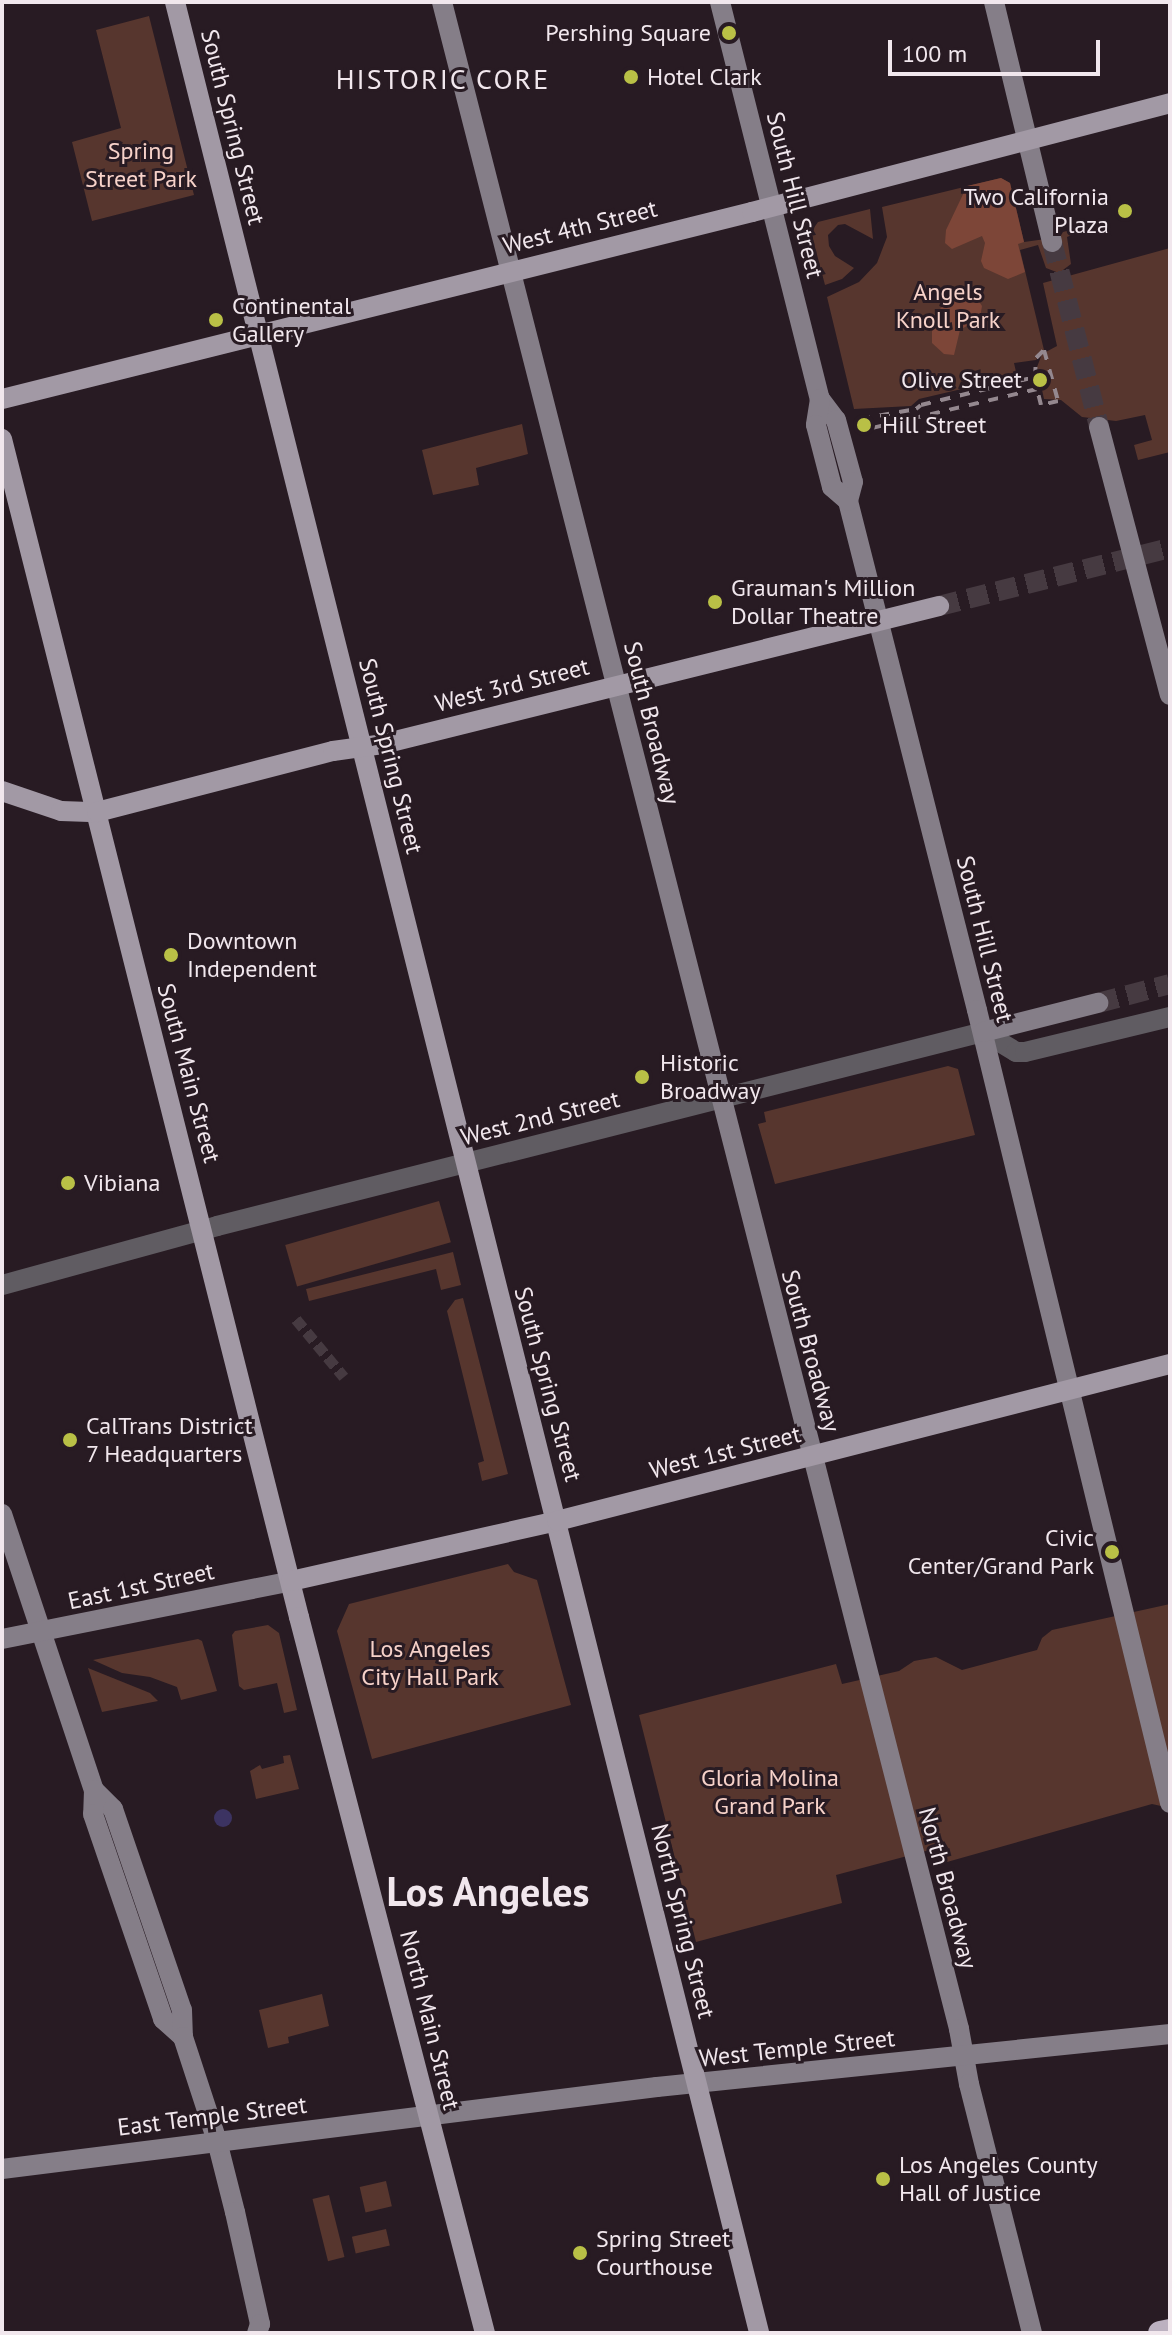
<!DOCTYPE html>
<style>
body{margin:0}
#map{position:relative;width:1172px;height:2335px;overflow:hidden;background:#281b23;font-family:"PT Sans",sans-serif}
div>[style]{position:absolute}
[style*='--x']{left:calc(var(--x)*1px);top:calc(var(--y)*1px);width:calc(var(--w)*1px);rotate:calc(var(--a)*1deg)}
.green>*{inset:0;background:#57362e;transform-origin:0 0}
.forest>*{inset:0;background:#7d4638}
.water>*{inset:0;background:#3c3362}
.round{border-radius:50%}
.pedestrian-tunnel>*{height:11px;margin-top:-5.5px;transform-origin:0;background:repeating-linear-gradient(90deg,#463a41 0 11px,transparent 0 16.5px)}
.secondary-tunnel>*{height:20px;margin-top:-10px;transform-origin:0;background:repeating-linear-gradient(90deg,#463a41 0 20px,transparent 0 30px)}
.primary-tunnel>*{height:20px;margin-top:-10px;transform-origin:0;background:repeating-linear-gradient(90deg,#463a41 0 20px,transparent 0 30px)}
.tertiary>*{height:20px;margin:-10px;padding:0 10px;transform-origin:10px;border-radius:10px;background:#605c62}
.secondary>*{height:20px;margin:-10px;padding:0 10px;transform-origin:10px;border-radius:10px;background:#857e88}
.primary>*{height:20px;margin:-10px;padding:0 10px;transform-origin:10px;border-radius:10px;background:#a299a5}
.motorway>*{height:24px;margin:-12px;padding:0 12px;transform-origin:12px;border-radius:12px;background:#bcb1c0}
.rail>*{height:4px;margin-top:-2px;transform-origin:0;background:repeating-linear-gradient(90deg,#94888f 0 10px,transparent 0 20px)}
.dots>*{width:22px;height:22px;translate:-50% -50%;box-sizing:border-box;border:4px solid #281b23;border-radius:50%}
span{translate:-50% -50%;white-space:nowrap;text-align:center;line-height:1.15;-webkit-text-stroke:6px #281b23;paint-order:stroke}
.poi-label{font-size:24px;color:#f1e7ed}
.right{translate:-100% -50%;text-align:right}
.left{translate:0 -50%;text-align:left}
.street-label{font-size:24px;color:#f1e7ed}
.park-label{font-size:24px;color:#f7d2c9}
.quarter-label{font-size:28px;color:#f1e7ed;letter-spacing:2px}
.town-label{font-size:40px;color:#f1e7ed;font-weight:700}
.frame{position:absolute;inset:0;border:4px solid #f1e7ed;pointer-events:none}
.scale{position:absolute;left:888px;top:40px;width:212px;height:36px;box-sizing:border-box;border:4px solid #f1e7ed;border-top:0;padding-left:10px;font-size:24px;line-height:28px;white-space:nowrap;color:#f1e7ed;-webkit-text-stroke:6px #281b23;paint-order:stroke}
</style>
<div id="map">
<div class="green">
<div style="clip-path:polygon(149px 16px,194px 195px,92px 221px,72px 142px,121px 128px,96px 30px)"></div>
<div style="clip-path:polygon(1001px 178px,1010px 183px,1024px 242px,1060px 237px,1063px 232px,1078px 228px,1079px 232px,1067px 237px,1071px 264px,1059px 273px,1046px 268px,1038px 245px,1020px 250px,1044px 350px,1036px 360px,1014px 363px,1017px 376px,919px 399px,911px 406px,854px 409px,827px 297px,859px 282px,877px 263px,887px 237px,882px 207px)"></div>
<div style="clip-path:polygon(870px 209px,873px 239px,845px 224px,838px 225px,828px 235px,829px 246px,835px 256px,854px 268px,842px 279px,825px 285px,811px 232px,818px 222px)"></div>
<div style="clip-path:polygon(1170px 248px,1170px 452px,1138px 460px,1134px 445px,1152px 440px,1145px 415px,1116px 421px,1082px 417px,1061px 400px,1044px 399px,1037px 367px,1042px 354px,1057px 346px,1043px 283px)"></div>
<div style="clip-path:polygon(522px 424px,528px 454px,476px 468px,479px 485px,433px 495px,422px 450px)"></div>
<div style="clip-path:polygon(948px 1066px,958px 1069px,975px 1135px,775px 1184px,758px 1124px,766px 1122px,764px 1112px)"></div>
<div style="left:439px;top:1201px;width:43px;height:160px;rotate:74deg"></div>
<div style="clip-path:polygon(453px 1252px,461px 1285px,441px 1290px,436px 1269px,309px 1301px,306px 1289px)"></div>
<div style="clip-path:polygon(463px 1298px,508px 1474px,482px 1481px,478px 1463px,484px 1461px,447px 1311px,455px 1300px)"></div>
<div style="clip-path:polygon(508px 1564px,514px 1572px,537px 1580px,571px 1705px,372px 1759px,337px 1631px,349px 1604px)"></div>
<div style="clip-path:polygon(1170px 1604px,1170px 1808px,1152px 1804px,947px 1862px,941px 1847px,836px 1875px,842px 1903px,696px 1942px,639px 1715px,836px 1664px,842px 1684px,899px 1671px,914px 1661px,936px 1657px,962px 1670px,1037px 1650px,1042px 1638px,1052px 1630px)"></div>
<div style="clip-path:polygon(268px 1625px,279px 1633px,297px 1710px,284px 1713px,277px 1683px,244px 1690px,239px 1686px,232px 1635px,235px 1631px)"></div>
<div style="clip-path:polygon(198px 1639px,202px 1641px,217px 1691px,181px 1700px,177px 1687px,150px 1677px,122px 1673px,93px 1660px)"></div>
<div style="clip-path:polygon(88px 1668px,150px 1693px,158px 1701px,102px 1712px)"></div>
<div style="clip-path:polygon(290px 1755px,299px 1789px,256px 1799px,250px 1771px,260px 1765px,262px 1769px,284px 1763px,283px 1756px)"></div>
<div style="clip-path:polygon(322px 1994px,329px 2026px,288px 2037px,289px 2043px,268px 2048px,259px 2010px)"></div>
<div style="left:386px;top:2181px;width:26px;height:27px;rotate:77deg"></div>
<div style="left:329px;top:2195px;width:64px;height:17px;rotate:76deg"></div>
<div style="left:386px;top:2229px;width:17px;height:35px;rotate:77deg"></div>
</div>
<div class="forest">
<div style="clip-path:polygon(1001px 178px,1010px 183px,1024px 242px,1018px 244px,1025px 272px,1008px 279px,984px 268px,981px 261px,985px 243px,982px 236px,952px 249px,945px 243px,946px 230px,967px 186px)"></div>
<div style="clip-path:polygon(976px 297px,982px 306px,980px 318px,960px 330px,954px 355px,944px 354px,932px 343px,932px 317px,948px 301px)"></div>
</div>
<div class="water">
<div class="round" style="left:214px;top:1809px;width:18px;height:18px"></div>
</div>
<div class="pedestrian-tunnel">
<div style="--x:296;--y:1319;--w:75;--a:50.4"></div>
</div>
<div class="secondary-tunnel">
<div style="--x:1052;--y:242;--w:191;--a:75.7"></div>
<div style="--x:1098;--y:1003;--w:74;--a:-14.8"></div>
</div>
<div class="primary-tunnel">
<div style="--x:939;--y:606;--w:238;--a:-14.1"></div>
</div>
<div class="tertiary">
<div style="--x:2;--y:1285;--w:223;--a:-15.3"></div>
<div style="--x:217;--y:1226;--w:790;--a:-14.21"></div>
<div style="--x:983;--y:1032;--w:39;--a:31"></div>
<div style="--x:1016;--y:1052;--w:9;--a:0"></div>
<div style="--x:1025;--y:1052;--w:149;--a:-13.6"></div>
</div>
<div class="secondary">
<div style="--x:442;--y:2;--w:2092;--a:75.69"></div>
<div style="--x:959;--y:2029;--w:56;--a:79.7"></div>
<div style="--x:969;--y:2084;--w:257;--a:75.8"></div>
<div style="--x:720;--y:2;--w:409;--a:75.9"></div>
<div style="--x:820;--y:399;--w:26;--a:53"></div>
<div style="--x:836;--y:420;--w:64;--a:74.7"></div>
<div style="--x:853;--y:482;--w:20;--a:105"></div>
<div style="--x:848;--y:501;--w:525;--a:75.78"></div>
<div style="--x:977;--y:1010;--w:816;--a:76.32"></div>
<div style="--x:994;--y:2;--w:247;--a:76.4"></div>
<div style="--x:820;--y:399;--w:26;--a:99"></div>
<div style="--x:816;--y:425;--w:64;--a:75.5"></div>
<div style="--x:832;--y:487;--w:21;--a:41"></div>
<div style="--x:1099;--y:427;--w:277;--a:75.2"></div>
<div style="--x:983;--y:1032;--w:119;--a:-14.2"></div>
<div style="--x:2;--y:1514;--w:291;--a:71.6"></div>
<div style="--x:94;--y:1790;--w:24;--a:92"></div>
<div style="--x:93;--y:1814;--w:217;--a:71.1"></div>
<div style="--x:163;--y:2019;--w:27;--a:42"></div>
<div style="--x:2;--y:1639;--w:295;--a:-11.3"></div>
<div style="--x:94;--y:1790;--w:27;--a:45"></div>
<div style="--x:113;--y:1809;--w:213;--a:71.1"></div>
<div style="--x:182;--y:2010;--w:27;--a:88"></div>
<div style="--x:183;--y:2037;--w:109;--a:71.9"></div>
<div style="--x:217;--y:2141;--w:73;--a:75.8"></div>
<div style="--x:235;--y:2212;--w:115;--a:77.4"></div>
<div style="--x:260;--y:2324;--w:9;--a:108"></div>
<div style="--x:2;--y:2169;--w:660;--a:-7.14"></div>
<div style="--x:657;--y:2087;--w:516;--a:-5.9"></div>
</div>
<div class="primary">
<div style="--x:175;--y:2;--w:2403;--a:75.93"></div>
<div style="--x:2;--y:399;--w:773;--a:-14"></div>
<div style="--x:752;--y:212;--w:432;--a:-14.6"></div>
<div style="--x:2;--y:439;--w:1215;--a:75.85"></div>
<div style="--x:299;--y:1617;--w:740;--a:75.44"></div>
<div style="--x:2;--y:791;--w:62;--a:18.7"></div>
<div style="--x:61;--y:811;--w:36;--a:2"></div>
<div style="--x:97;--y:812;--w:244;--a:-14.5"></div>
<div style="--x:333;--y:751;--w:50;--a:-8"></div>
<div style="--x:383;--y:744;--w:573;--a:-13.94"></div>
<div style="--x:291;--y:1581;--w:273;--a:-12.7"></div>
<div style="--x:557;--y:1521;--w:633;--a:-14.37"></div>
</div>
<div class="motorway">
<div style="--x:1160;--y:2333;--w:10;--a:-11"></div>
</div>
<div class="rail">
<div style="--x:1044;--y:350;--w:53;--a:74.6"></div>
<div style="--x:1058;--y:401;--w:17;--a:167"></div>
<div style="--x:1041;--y:405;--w:16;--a:-104"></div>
<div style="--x:1037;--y:389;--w:182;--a:166.7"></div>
<div style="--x:860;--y:431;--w:12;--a:-90"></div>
<div style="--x:860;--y:419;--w:57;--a:-10.1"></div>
<div style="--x:916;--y:409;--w:6;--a:-39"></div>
<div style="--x:921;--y:405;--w:117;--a:-13.8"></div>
<div style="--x:1035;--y:377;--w:19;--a:-87"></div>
<div style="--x:1036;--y:358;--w:11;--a:-45"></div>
</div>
<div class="dots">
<div style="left:729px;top:33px;background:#b9c046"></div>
<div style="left:631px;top:77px;background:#b9c046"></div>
<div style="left:1125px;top:211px;background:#b9c046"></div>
<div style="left:216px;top:320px;background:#b9c046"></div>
<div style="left:1040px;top:380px;background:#b9c046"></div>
<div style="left:864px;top:425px;background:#b9c046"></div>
<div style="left:715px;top:602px;background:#b9c046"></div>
<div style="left:171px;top:955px;background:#b9c046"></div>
<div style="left:642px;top:1077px;background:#b9c046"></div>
<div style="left:68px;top:1183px;background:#b9c046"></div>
<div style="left:70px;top:1440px;background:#b9c046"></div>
<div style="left:1112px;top:1552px;background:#b9c046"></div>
<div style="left:883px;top:2179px;background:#b9c046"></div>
<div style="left:580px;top:2253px;background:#b9c046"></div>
</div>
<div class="poi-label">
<span class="right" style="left:711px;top:33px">Pershing Square</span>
<span class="left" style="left:647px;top:77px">Hotel Clark</span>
<span class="right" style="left:1109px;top:211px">Two California<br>Plaza</span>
<span class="left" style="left:232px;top:320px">Continental<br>Gallery</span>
<span class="right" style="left:1022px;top:380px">Olive Street</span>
<span class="left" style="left:882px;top:425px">Hill Street</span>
<span class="left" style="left:731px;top:602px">Grauman's Million<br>Dollar Theatre</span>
<span class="left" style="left:187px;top:955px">Downtown<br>Independent</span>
<span class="left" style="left:660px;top:1077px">Historic<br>Broadway</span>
<span class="left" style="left:84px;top:1183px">Vibiana</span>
<span class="left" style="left:86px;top:1440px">CalTrans District<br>7 Headquarters</span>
<span class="right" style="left:1094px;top:1552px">Civic<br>Center/Grand Park</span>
<span class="left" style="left:899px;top:2179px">Los Angeles County<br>Hall of Justice</span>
<span class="left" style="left:596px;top:2253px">Spring Street<br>Courthouse</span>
</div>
<div class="street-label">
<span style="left:233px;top:127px;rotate:76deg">South Spring Street</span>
<span style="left:795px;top:195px;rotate:76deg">South Hill Street</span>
<span style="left:580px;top:227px;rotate:-14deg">West 4th Street</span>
<span style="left:512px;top:685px;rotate:-14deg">West 3rd Street</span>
<span style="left:652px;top:723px;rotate:76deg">South Broadway</span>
<span style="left:391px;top:756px;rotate:76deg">South Spring Street</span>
<span style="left:985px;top:939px;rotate:76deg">South Hill Street</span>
<span style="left:189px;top:1073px;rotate:75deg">South Main Street</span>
<span style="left:540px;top:1118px;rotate:-14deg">West 2nd Street</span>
<span style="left:811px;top:1351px;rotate:75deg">South Broadway</span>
<span style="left:548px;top:1384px;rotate:75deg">South Spring Street</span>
<span style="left:725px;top:1452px;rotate:-14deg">West 1st Street</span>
<span style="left:141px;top:1586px;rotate:-12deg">East 1st Street</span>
<span style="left:948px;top:1888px;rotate:75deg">North Broadway</span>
<span style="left:683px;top:1921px;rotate:76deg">North Spring Street</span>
<span style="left:430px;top:2020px;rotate:76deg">North Main Street</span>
<span style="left:797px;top:2048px;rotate:-6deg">West Temple Street</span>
<span style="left:212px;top:2116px;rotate:-7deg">East Temple Street</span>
</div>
<div class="park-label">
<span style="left:141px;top:165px">Spring<br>Street Park</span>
<span style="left:948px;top:306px">Angels<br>Knoll Park</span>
<span style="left:430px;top:1663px">Los Angeles<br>City Hall Park</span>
<span style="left:770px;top:1792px">Gloria Molina<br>Grand Park</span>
</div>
<div class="quarter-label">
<span style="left:443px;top:79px">HISTORIC CORE</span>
</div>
<div class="town-label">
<span style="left:488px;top:1891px">Los Angeles</span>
</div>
<div class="frame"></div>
<div class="scale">100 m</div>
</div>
